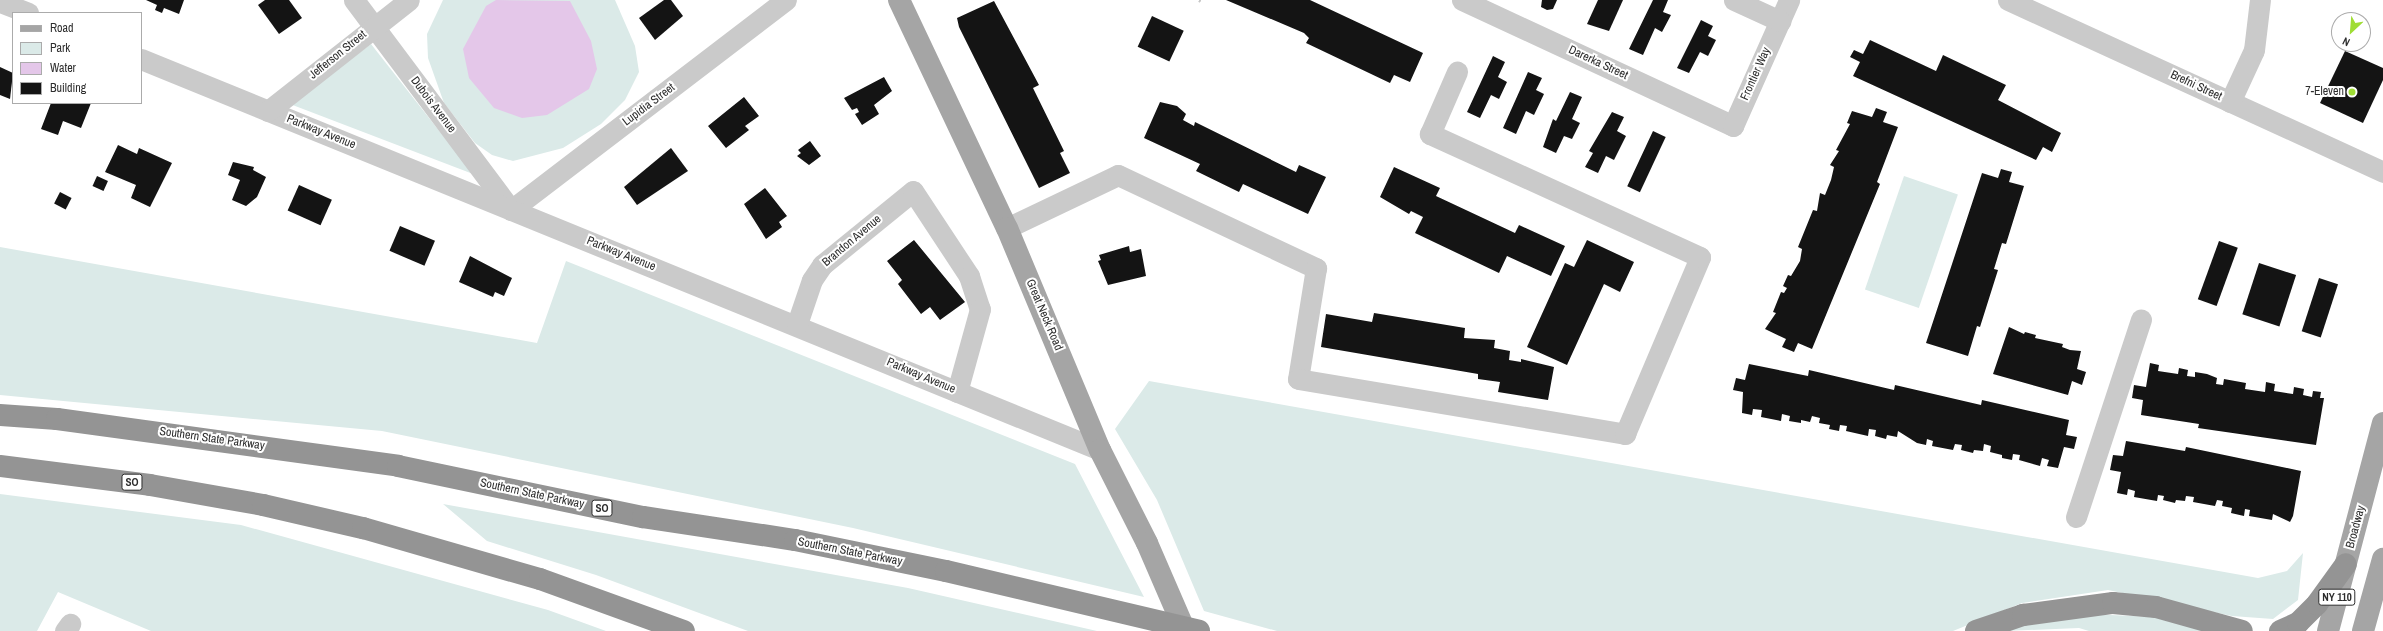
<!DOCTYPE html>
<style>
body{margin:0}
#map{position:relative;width:2383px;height:631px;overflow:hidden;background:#fff;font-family:"Archivo Narrow",sans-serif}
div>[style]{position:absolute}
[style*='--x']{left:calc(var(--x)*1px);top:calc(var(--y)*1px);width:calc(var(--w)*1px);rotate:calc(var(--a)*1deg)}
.green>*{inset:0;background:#dbeae8;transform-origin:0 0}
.water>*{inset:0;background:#e4c7e9}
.building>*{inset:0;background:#141414;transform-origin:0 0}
.path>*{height:2.5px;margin-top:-1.25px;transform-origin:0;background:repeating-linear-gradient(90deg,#c7c7c7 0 2px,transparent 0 4px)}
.minor>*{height:21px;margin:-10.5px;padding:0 10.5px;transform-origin:10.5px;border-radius:10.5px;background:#cacaca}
.major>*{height:22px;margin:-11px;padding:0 11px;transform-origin:11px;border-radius:11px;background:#a5a5a5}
.highway>*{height:22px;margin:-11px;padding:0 11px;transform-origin:11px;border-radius:11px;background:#949494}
.dots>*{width:11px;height:11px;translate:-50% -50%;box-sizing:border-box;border:2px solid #fff;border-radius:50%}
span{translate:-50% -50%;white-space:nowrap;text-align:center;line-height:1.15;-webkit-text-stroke:4px #fff;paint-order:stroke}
.shield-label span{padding:1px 3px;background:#fff;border:1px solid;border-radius:3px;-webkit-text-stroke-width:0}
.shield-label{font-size:11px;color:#2d2d2d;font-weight:700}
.street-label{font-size:12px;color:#2d2d2d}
.poi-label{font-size:12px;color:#2d2d2d}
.right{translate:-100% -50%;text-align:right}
.legend{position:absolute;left:12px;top:12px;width:130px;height:92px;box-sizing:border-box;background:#fff;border:1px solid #ababab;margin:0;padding:5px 7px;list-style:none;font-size:12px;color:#2d2d2d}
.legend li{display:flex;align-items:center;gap:8px;height:20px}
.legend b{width:20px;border:1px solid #ababab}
.north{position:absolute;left:2331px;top:12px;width:40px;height:40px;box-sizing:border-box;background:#fff;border:1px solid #ababab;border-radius:50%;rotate:206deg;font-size:11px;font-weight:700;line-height:16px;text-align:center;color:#2d2d2d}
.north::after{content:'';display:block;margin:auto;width:14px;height:18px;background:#9fdd35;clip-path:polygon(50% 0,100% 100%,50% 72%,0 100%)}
</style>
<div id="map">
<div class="green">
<div style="clip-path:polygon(443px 0,615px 0,635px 46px,639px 72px,625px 100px,601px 124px,563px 148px,513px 161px,492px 155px,475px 143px,444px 103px,428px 58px,427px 34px)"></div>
<div style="clip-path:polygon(371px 44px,473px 174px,290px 104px)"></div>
<div style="left:1904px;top:176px;width:57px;height:120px;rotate:19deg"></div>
<div style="clip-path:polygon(0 247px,537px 343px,566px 261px,1075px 464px,1144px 597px,853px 528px,382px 431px,0 395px)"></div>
<div style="clip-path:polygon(1149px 381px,2258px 578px,2287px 571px,2303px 553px,2298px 600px,2273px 619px,2232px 616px,2108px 590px,2022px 603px,1953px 631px,1277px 631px,1204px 611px,1157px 500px,1115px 429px)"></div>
<div style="clip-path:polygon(0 494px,241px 525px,548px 610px,606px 631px,151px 631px,58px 592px,37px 631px,0 631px)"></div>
<div style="clip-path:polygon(443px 504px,908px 588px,1097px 631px,748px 631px,596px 575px,487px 541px)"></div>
<div style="clip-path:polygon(2087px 614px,2156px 617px,2210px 631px,2089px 631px,2079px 628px,2004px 631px,2018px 625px)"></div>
</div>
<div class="water">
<div style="clip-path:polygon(496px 0,570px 1px,591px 41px,597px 69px,589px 89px,547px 115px,522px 118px,494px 108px,469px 78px,463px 49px,486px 6px)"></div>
</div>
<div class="building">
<div style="clip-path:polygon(146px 0,184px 0,179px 14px,164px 8px,162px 13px,155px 10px,157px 5px)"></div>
<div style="clip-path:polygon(265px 0,289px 0,302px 18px,279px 34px,258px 5px)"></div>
<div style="clip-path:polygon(664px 0,671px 0,683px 16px,655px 40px,639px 18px)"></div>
<div style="clip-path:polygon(1226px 0,1310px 0,1423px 53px,1410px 82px,1394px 75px,1390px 83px,1306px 43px,1309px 38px,1304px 33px)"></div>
<div style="clip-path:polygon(1542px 0,1557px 0,1553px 9px,1547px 10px,1541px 7px)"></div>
<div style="clip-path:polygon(1598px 0,1623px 0,1609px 31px,1587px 24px)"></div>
<div style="clip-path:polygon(1653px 0,1668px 0,1663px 12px,1671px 15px,1662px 32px,1655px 28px,1643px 55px,1629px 49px)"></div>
<div style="clip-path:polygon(994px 1px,1039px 85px,1033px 88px,1064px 151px,1060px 153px,1070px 173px,1039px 188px,959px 27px,957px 18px)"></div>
<div style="left:1152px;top:16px;width:35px;height:34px;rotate:25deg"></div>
<div style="clip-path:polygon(1701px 20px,1713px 26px,1708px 36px,1716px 40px,1708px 56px,1700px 52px,1689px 73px,1677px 68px)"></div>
<div style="clip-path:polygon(1870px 40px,1936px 71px,1943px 55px,2006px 85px,1998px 100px,2061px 133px,2052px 152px,2043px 147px,2036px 160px,1853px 76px,1860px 62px,1850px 57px,1854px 50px,1863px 54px)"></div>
<div style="clip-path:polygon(2345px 51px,2383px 68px,2383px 80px,2363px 123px,2320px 103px)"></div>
<div style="clip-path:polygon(1493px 56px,1505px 62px,1498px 77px,1507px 82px,1499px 99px,1491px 95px,1480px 118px,1467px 112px)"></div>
<div style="clip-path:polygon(0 67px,13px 73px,10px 99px,0 95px)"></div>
<div style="clip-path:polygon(1528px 72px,1542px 78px,1536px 90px,1544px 94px,1534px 115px,1526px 111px,1516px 134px,1503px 128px)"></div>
<div style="clip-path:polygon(884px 77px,892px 91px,874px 105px,879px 114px,862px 125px,855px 114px,859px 112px,857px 108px,852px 110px,844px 98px)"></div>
<div style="clip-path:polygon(1570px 92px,1582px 97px,1572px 119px,1580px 123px,1572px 139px,1564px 136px,1556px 153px,1543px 147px,1553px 119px,1556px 121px)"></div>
<div style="clip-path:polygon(744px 97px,759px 116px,745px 126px,749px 130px,726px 148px,708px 126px)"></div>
<div style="clip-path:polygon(1160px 102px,1177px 106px,1186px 114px,1183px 120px,1194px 126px,1195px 122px,1296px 172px,1299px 165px,1326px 177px,1308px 214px,1243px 184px,1239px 192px,1196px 171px,1200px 164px,1144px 138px)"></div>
<div style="clip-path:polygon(51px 103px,91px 103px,81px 128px,63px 121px,58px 135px,41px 129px)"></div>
<div style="clip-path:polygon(1876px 108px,1887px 112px,1883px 122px,1898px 127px,1877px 182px,1880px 184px,1812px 349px,1798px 343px,1794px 352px,1782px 347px,1786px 339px,1765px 329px,1776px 313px,1773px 312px,1781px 292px,1784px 293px,1787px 288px,1783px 286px,1788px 275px,1791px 276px,1800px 261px,1802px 249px,1798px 247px,1813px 210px,1817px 211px,1820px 193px,1825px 195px,1831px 180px,1834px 167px,1830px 165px,1839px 151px,1836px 150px,1850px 124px,1847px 123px,1852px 111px,1872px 117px)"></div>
<div style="clip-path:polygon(1612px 112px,1624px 117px,1617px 131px,1626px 136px,1614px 160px,1606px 156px,1598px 173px,1585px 167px,1593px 153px,1589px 151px)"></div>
<div style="left:1653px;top:131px;width:14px;height:61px;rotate:25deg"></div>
<div style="clip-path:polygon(810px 141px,821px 156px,809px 165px,797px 156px,801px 153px,798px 150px)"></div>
<div style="clip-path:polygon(118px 145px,137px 154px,139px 148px,172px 163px,150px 207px,131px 198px,136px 185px,105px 172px)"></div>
<div style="clip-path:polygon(671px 148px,688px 171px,637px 205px,624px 187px)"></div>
<div style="clip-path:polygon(233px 162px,254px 167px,253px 170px,266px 177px,257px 197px,246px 206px,232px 200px,240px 180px,228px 175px)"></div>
<div style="clip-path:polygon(1394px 167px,1440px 188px,1436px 196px,1515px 233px,1519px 225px,1565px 246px,1551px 276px,1507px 256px,1499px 273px,1415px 233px,1423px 217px,1411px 211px,1409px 214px,1380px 197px)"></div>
<div style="clip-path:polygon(2001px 169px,2012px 172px,2009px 182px,2024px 186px,2006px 244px,2002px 243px,1994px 269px,1998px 270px,1980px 327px,1977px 326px,1968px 356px,1926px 343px,1982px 173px,1998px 178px)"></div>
<div style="left:97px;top:176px;width:12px;height:11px;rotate:24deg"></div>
<div style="left:299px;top:185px;width:36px;height:28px;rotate:24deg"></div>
<div style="clip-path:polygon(765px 188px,787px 216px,779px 222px,782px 227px,766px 239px,744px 204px)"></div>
<div style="left:60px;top:192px;width:13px;height:13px;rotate:27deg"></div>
<div style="left:400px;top:226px;width:38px;height:27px;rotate:23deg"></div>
<div style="clip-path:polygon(914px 240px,965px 302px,940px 320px,930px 307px,921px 314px,898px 284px,902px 280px,887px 261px)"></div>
<div style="clip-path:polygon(1587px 240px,1634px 262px,1620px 292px,1604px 284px,1567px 365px,1527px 347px,1565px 263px,1574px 267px)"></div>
<div style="left:2219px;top:241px;width:20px;height:62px;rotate:20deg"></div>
<div style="clip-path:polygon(1129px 246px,1130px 252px,1141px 249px,1146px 276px,1108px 285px,1098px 261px,1101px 260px,1099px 255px)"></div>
<div style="clip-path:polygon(470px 256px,512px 278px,504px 296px,495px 292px,493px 297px,459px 282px)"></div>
<div style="left:2259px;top:263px;width:39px;height:54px;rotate:18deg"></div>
<div style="left:2319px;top:278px;width:20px;height:56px;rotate:18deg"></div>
<div style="clip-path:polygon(1374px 313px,1465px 328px,1464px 338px,1495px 340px,1494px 348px,1510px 351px,1509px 360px,1521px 362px,1521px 359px,1554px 367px,1548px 400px,1498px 392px,1500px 382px,1478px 379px,1478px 374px,1321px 347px,1326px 314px,1372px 322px)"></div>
<div style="clip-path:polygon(2009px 327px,2024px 334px,2025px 332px,2036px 335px,2035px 338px,2063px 344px,2062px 347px,2070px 350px,2081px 351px,2077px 369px,2086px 372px,2082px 385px,2072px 381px,2068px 395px,1993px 374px)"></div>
<div style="clip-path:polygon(2150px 363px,2159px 365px,2158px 371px,2178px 374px,2179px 368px,2188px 370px,2187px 376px,2195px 377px,2195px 372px,2207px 374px,2217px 378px,2216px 384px,2223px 385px,2224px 379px,2246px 383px,2245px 389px,2265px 392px,2266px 382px,2275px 384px,2274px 391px,2293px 394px,2294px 387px,2304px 389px,2303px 395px,2312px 397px,2313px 391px,2321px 392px,2320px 398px,2324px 398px,2316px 445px,2198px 428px,2199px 424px,2141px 415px,2143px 400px,2132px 398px,2134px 385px,2146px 387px)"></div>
<div style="clip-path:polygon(1749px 364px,1808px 376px,1809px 370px,1894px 390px,1895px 385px,1981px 405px,1982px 400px,2069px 420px,2066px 435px,2077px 437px,2074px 449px,2064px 447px,2058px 468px,2047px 466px,2049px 460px,2042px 458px,2040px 466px,2019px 460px,2020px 455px,2013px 454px,2012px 460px,2002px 458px,2002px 455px,1990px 452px,1991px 446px,1984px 444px,1983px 451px,1974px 450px,1973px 453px,1961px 450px,1962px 445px,1955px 444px,1953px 450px,1932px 446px,1933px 441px,1927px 439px,1926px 445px,1917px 443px,1898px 431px,1897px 437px,1887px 435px,1886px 439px,1875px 436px,1876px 430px,1869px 429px,1868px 436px,1846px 431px,1847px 426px,1840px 425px,1839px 431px,1829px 429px,1830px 425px,1819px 423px,1820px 418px,1812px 416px,1810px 422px,1801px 420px,1801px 423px,1789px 421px,1790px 416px,1782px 414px,1781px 421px,1761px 417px,1762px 410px,1753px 409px,1752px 415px,1742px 413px,1743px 392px,1733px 390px,1736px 378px,1745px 380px)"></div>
<div style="clip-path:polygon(2126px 441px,2185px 451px,2186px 447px,2301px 471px,2293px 516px,2290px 522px,2273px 514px,2272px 520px,2249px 516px,2250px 510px,2245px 509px,2244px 516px,2231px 513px,2232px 508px,2222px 506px,2223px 501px,2217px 500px,2215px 506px,2193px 502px,2194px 497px,2186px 496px,2185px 501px,2176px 500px,2175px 503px,2163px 500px,2164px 496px,2158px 495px,2157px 501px,2134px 497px,2135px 491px,2128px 489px,2127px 495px,2117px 493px,2121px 472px,2110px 470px,2113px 455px,2123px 456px)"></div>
</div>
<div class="path">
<div style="--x:1199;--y:0;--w:2;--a:27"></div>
</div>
<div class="minor">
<div style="--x:354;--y:0;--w:262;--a:53.2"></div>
<div style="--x:511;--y:210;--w:346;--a:-37.4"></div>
<div style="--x:1462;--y:0;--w:299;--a:24.9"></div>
<div style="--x:1733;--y:126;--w:138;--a:-66"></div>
<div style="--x:1734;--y:0;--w:51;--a:24.5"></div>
<div style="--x:2008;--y:0;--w:413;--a:24.6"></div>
<div style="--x:0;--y:2;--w:30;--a:21"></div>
<div style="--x:141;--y:59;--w:1036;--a:22.18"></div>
<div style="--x:2230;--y:102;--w:57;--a:-65.2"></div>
<div style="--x:2254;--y:50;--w:50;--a:-83.2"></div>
<div style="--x:268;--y:111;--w:179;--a:-38.2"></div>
<div style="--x:1007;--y:228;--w:123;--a:-25.5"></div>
<div style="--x:1118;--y:175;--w:219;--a:25.2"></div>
<div style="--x:1316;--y:268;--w:112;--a:99.2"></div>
<div style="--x:1298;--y:379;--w:332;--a:9.5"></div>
<div style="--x:1625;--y:434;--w:192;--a:-67"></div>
<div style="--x:1700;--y:257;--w:297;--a:-155.5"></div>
<div style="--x:1430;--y:134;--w:68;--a:-66.5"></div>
<div style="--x:797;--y:324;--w:46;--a:-71.2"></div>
<div style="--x:812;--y:280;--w:18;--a:-56"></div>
<div style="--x:822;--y:265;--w:117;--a:-39.1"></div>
<div style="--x:913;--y:191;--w:102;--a:56.6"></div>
<div style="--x:969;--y:276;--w:35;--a:72"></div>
<div style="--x:980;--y:309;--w:86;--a:105.5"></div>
<div style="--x:2076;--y:517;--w:208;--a:-71.8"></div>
<div style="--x:65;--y:631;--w:9;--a:-54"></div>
</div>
<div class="major">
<div style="--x:899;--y:0;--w:252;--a:64.7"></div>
<div style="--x:1007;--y:228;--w:241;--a:67.3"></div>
<div style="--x:1100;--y:450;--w:104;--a:63.2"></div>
<div style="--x:1147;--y:543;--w:96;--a:66.6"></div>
<div style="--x:2328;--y:631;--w:215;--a:-75.2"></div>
<div style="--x:2363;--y:631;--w:75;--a:-74.5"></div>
</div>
<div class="highway">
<div style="--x:0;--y:415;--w:57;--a:4"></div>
<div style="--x:57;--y:419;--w:344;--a:7.8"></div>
<div style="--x:398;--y:466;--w:250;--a:11.8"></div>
<div style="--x:643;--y:517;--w:154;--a:8.6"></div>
<div style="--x:795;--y:540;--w:154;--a:11.6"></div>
<div style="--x:946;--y:571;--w:260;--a:13.3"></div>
<div style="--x:0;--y:466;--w:151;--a:7.2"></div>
<div style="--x:150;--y:485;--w:115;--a:10"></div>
<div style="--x:263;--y:505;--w:103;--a:13"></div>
<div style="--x:363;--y:528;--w:184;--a:16.1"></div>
<div style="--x:540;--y:579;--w:153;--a:19.9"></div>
<div style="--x:1976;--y:631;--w:50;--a:-18.8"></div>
<div style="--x:2023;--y:615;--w:91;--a:-7.6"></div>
<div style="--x:2113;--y:603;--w:43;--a:5.3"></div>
<div style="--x:2156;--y:607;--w:89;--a:15.6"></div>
<div style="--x:2280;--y:631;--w:20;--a:-24"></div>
<div style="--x:2298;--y:623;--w:27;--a:-45"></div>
<div style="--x:2317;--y:604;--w:49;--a:-54.1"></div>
</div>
<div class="dots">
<div style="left:2352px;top:92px;background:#9fdd35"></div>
</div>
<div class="shield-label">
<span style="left:132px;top:482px">SO</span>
<span style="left:602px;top:508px">SO</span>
<span style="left:2337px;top:597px">NY 110</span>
</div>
<div class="street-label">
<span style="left:338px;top:55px;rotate:-39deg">Jefferson Street</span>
<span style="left:1598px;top:63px;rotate:25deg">Darerka Street</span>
<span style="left:1756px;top:74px;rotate:-66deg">Frontier Way</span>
<span style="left:2196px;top:86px;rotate:25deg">Brefni Street</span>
<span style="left:433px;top:105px;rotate:53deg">Dubois Avenue</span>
<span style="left:649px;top:105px;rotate:-37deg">Lupidia Street</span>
<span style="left:321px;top:132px;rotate:22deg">Parkway Avenue</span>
<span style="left:852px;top:241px;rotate:-40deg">Brandon Avenue</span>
<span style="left:621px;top:254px;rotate:22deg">Parkway Avenue</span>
<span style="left:1044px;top:315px;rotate:67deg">Great Neck Road</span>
<span style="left:921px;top:376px;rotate:23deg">Parkway Avenue</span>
<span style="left:212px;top:439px;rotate:8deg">Southern State Parkway</span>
<span style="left:532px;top:494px;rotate:12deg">Southern State Parkway</span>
<span style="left:2356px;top:527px;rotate:-75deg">Broadway</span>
<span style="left:850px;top:552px;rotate:11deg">Southern State Parkway</span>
</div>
<div class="poi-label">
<span class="right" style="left:2344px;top:92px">7-Eleven</span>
</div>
<ul class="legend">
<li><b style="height:5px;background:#a5a5a5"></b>Road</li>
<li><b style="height:11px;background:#dbeae8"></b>Park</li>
<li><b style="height:11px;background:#e4c7e9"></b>Water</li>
<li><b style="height:11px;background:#141414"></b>Building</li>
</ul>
<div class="north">N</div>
</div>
